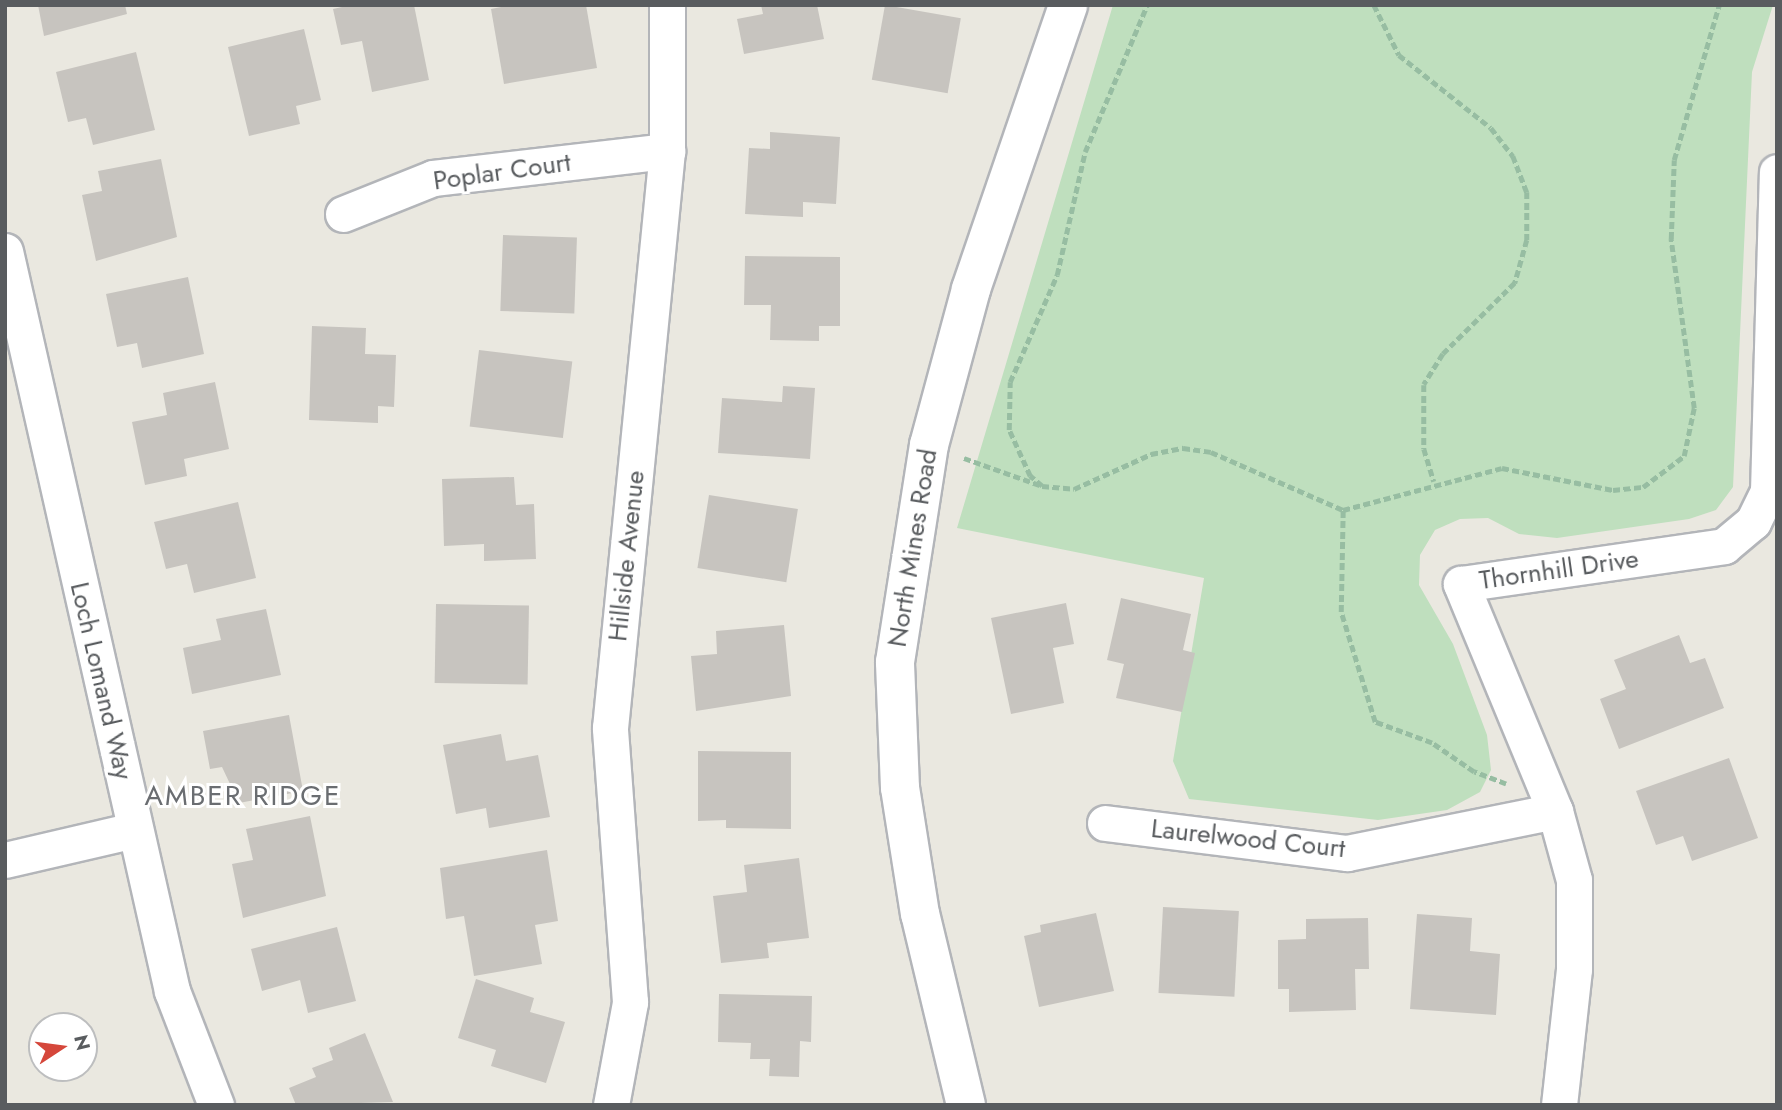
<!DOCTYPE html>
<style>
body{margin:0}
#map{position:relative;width:1782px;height:1110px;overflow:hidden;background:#eae8e0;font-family:Jost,sans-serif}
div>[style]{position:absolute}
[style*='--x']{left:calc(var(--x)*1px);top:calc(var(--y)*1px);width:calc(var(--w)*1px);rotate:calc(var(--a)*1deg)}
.green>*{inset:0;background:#bfdfbe}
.building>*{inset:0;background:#c7c4bf;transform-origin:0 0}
.path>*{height:4.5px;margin-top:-2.25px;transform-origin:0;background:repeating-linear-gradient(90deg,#97bda2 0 7px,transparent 0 10.5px)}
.roads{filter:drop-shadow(2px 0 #b3b5b9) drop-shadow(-2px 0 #b3b5b9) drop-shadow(0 2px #b3b5b9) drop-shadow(0 -2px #b3b5b9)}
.minor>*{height:35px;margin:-17.5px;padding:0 17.5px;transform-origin:17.5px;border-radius:17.5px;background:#fff}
.secondary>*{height:38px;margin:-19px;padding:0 19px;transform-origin:19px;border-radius:19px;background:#fff}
span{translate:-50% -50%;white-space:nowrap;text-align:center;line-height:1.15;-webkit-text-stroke:6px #fff;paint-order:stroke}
.street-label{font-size:26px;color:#595c5f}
.neighbourhood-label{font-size:28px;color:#6a6d71;letter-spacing:2px}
.frame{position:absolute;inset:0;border:7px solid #595c5f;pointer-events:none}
.north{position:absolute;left:28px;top:1012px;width:70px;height:70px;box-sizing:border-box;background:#fff;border:2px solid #bdbebf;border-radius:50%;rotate:77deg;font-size:19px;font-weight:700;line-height:28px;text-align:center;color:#595c5f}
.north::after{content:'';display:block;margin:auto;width:24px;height:32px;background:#d5473b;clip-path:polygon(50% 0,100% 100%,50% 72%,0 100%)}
</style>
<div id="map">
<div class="green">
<div style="clip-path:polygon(1113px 5px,1773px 5px,1752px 72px,1733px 487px,1716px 510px,1689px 519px,1557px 538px,1519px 534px,1488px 518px,1460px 519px,1435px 530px,1420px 555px,1419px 585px,1453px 644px,1487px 735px,1491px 770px,1480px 792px,1447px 810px,1378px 820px,1189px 799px,1173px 761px,1204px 578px,957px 528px)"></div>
</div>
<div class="building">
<div style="clip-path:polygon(38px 5px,125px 5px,127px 14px,44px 36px)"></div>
<div style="clip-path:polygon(351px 5px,414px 5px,429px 80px,372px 92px,362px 41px,341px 45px,333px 9px)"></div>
<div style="clip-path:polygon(511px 5px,586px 5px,597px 68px,504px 84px,491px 9px)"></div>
<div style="clip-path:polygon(761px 5px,817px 5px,824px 39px,744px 54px,737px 19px,763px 14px)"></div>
<div style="left:885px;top:5px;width:77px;height:76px;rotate:10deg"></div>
<div style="clip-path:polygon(304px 29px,321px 100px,296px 106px,300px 124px,249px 136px,228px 47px)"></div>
<div style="clip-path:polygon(136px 52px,155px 130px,93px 145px,86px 118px,68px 122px,56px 72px)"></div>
<div style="clip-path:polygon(770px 132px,840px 137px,836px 204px,803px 202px,803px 217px,745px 214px,749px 148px,770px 149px)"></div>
<div style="clip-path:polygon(161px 159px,177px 237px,96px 261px,82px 195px,102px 191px,98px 171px)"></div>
<div style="left:503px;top:235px;width:74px;height:76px;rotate:2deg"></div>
<div style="clip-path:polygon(745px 256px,840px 257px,840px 326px,819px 326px,819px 341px,770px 340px,771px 305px,744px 305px)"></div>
<div style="clip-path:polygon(188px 277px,204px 354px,142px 368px,137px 343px,117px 347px,106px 294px)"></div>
<div style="clip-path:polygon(312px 326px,366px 328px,365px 354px,396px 355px,394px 407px,378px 406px,378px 423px,309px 420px)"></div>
<div style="left:479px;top:350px;width:94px;height:77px;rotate:7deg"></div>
<div style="clip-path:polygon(215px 382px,229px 449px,184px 459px,187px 476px,145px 485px,132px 422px,167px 415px,163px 393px)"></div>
<div style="clip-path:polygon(783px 386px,815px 388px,810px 459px,718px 453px,722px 398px,782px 402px)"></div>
<div style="clip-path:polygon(514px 477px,516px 505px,534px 504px,536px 559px,484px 561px,484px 544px,444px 546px,442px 479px)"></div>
<div style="left:709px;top:495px;width:90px;height:74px;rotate:9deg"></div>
<div style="clip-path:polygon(238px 502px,256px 578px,194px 593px,187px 564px,166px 569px,154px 522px)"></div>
<div style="clip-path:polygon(1121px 598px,1191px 614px,1183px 650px,1195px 653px,1182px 712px,1116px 698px,1124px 664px,1107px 660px)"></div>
<div style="clip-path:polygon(1066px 603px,1074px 644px,1053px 648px,1064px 703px,1011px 714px,991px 618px)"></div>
<div style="left:436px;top:604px;width:93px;height:79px;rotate:1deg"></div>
<div style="clip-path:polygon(266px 609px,281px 675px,192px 694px,183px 648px,221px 640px,216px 619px)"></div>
<div style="clip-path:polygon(784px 625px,791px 696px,696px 711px,691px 656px,717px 654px,716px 631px)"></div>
<div style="clip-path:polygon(1679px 635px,1690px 663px,1705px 658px,1724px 708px,1619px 749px,1600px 699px,1626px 689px,1614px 660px)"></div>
<div style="clip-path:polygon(289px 715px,303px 791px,239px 803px,222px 767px,210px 769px,203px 731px)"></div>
<div style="clip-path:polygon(501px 734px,506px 761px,538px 755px,550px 817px,489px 828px,486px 808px,456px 814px,443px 745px)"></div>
<div style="clip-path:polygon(698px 751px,791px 752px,791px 829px,726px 828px,726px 820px,698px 821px)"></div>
<div style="clip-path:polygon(1729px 758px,1758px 838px,1692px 861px,1683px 836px,1656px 845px,1636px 791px)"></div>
<div style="clip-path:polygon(310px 816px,326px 896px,243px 918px,232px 864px,253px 860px,246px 829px)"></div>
<div style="clip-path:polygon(547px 850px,558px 921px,535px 925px,542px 964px,474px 976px,464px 916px,446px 919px,440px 868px)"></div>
<div style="clip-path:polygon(799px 858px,809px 938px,767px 943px,769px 958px,721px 963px,713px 896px,747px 892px,744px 865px)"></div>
<div style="left:1163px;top:907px;width:76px;height:86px;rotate:3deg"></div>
<div style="clip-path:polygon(1096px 913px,1114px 991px,1039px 1007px,1024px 936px,1041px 932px,1040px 925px)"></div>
<div style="clip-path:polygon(1417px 914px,1472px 918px,1470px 951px,1500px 954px,1496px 1015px,1410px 1009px)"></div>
<div style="clip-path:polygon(1368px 918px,1369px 969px,1355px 969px,1356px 1010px,1289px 1012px,1289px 989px,1278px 989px,1278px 940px,1306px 939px,1306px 919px)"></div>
<div style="clip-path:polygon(337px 927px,356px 1001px,308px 1013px,300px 980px,262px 991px,251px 949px)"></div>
<div style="clip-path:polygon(476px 979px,534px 998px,530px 1012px,565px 1022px,546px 1083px,491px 1066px,496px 1050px,458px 1038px)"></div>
<div style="clip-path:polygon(719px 994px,812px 996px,811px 1042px,800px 1041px,799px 1077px,769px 1076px,770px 1059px,750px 1059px,751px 1043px,718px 1042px)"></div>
<div style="clip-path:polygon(365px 1033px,393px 1102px,296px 1105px,289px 1088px,316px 1077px,312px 1068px,333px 1060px,329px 1048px)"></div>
</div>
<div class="path">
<div style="--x:1374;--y:5;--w:56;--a:63.4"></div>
<div style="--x:1399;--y:55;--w:117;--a:38.4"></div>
<div style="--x:1491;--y:128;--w:36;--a:52"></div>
<div style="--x:1513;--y:156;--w:39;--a:69"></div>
<div style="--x:1527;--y:192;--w:48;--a:90"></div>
<div style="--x:1527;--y:240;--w:45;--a:105.6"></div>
<div style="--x:1515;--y:283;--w:101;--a:135.4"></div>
<div style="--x:1443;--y:354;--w:36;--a:122"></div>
<div style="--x:1424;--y:385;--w:64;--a:90"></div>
<div style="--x:1424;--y:449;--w:34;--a:73"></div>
<div style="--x:964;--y:458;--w:83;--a:19.7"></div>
<div style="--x:1042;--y:486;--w:32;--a:5"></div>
<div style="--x:1074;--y:489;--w:85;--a:-24.4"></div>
<div style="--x:1151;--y:454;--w:33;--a:-11"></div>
<div style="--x:1183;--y:448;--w:28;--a:8"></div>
<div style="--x:1211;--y:452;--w:144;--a:23.7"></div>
<div style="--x:1042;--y:486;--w:16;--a:-140"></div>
<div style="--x:1030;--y:476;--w:51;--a:-114.5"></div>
<div style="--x:1009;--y:430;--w:48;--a:-88.8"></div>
<div style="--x:1010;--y:382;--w:117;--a:-66.3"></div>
<div style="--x:1057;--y:275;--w:126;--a:-77.2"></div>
<div style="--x:1085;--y:152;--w:160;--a:-67.1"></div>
<div style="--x:1506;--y:784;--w:34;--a:-159"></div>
<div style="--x:1474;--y:772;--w:51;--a:-145.4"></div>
<div style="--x:1432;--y:743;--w:61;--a:-159.8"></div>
<div style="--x:1375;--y:722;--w:115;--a:-107.2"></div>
<div style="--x:1341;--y:612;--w:102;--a:-88.9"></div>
<div style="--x:1343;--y:510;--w:164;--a:-14.8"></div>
<div style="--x:1502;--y:468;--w:113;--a:11.2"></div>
<div style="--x:1613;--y:490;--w:30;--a:-6"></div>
<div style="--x:1643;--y:487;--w:51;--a:-37.1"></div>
<div style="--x:1684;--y:456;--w:49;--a:-78.2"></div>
<div style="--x:1694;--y:408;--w:171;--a:-97.8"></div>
<div style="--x:1671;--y:239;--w:79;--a:-87.8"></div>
<div style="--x:1674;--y:160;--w:161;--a:-73.8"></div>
</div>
<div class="roads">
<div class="minor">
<div style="--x:343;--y:214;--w:97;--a:-21.8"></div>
<div style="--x:433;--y:178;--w:236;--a:-6.6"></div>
<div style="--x:5;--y:251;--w:759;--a:77.28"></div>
<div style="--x:172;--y:991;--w:122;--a:68.9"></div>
<div style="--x:1105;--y:823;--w:244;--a:7.1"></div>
<div style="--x:1347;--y:853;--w:212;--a:-11.4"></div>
<div style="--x:5;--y:860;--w:132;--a:-13.1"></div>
<div style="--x:611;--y:1105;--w:105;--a:-79.5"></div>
<div style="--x:630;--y:1002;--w:275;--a:-94.2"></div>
<div style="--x:610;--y:728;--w:580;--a:-84.36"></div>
<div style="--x:667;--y:151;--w:146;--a:-90"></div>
<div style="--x:1559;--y:1105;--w:137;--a:-83.7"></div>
<div style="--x:1574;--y:969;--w:89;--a:-90"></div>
<div style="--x:1574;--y:880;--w:72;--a:-105.4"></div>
<div style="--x:1555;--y:811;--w:246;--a:-112.5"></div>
<div style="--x:1461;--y:584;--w:266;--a:-8.2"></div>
<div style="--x:1724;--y:546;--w:38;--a:-40"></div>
<div style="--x:1753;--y:522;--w:34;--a:-64"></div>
<div style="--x:1768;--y:491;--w:319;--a:-88.4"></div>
</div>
<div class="secondary">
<div style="--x:966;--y:1105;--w:196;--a:-103.5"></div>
<div style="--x:920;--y:914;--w:128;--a:-99"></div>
<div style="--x:900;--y:788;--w:126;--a:-92.3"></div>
<div style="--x:895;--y:662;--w:220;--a:-81.1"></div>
<div style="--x:929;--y:445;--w:162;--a:-74.9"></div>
<div style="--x:971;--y:289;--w:300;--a:-71.1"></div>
</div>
</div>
<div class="street-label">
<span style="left:502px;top:172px;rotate:-8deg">Poplar Court</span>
<span style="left:913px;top:548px;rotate:-81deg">North Mines Road</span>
<span style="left:627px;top:556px;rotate:-84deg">Hillside Avenue</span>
<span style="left:1559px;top:570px;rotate:-8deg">Thornhill Drive</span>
<span style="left:101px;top:681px;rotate:77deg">Loch Lomand Way</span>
<span style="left:1248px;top:839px;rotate:6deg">Laurelwood Court</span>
</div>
<div class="neighbourhood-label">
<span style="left:243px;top:796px">AMBER RIDGE</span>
</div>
<div class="frame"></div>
<div class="north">N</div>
</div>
